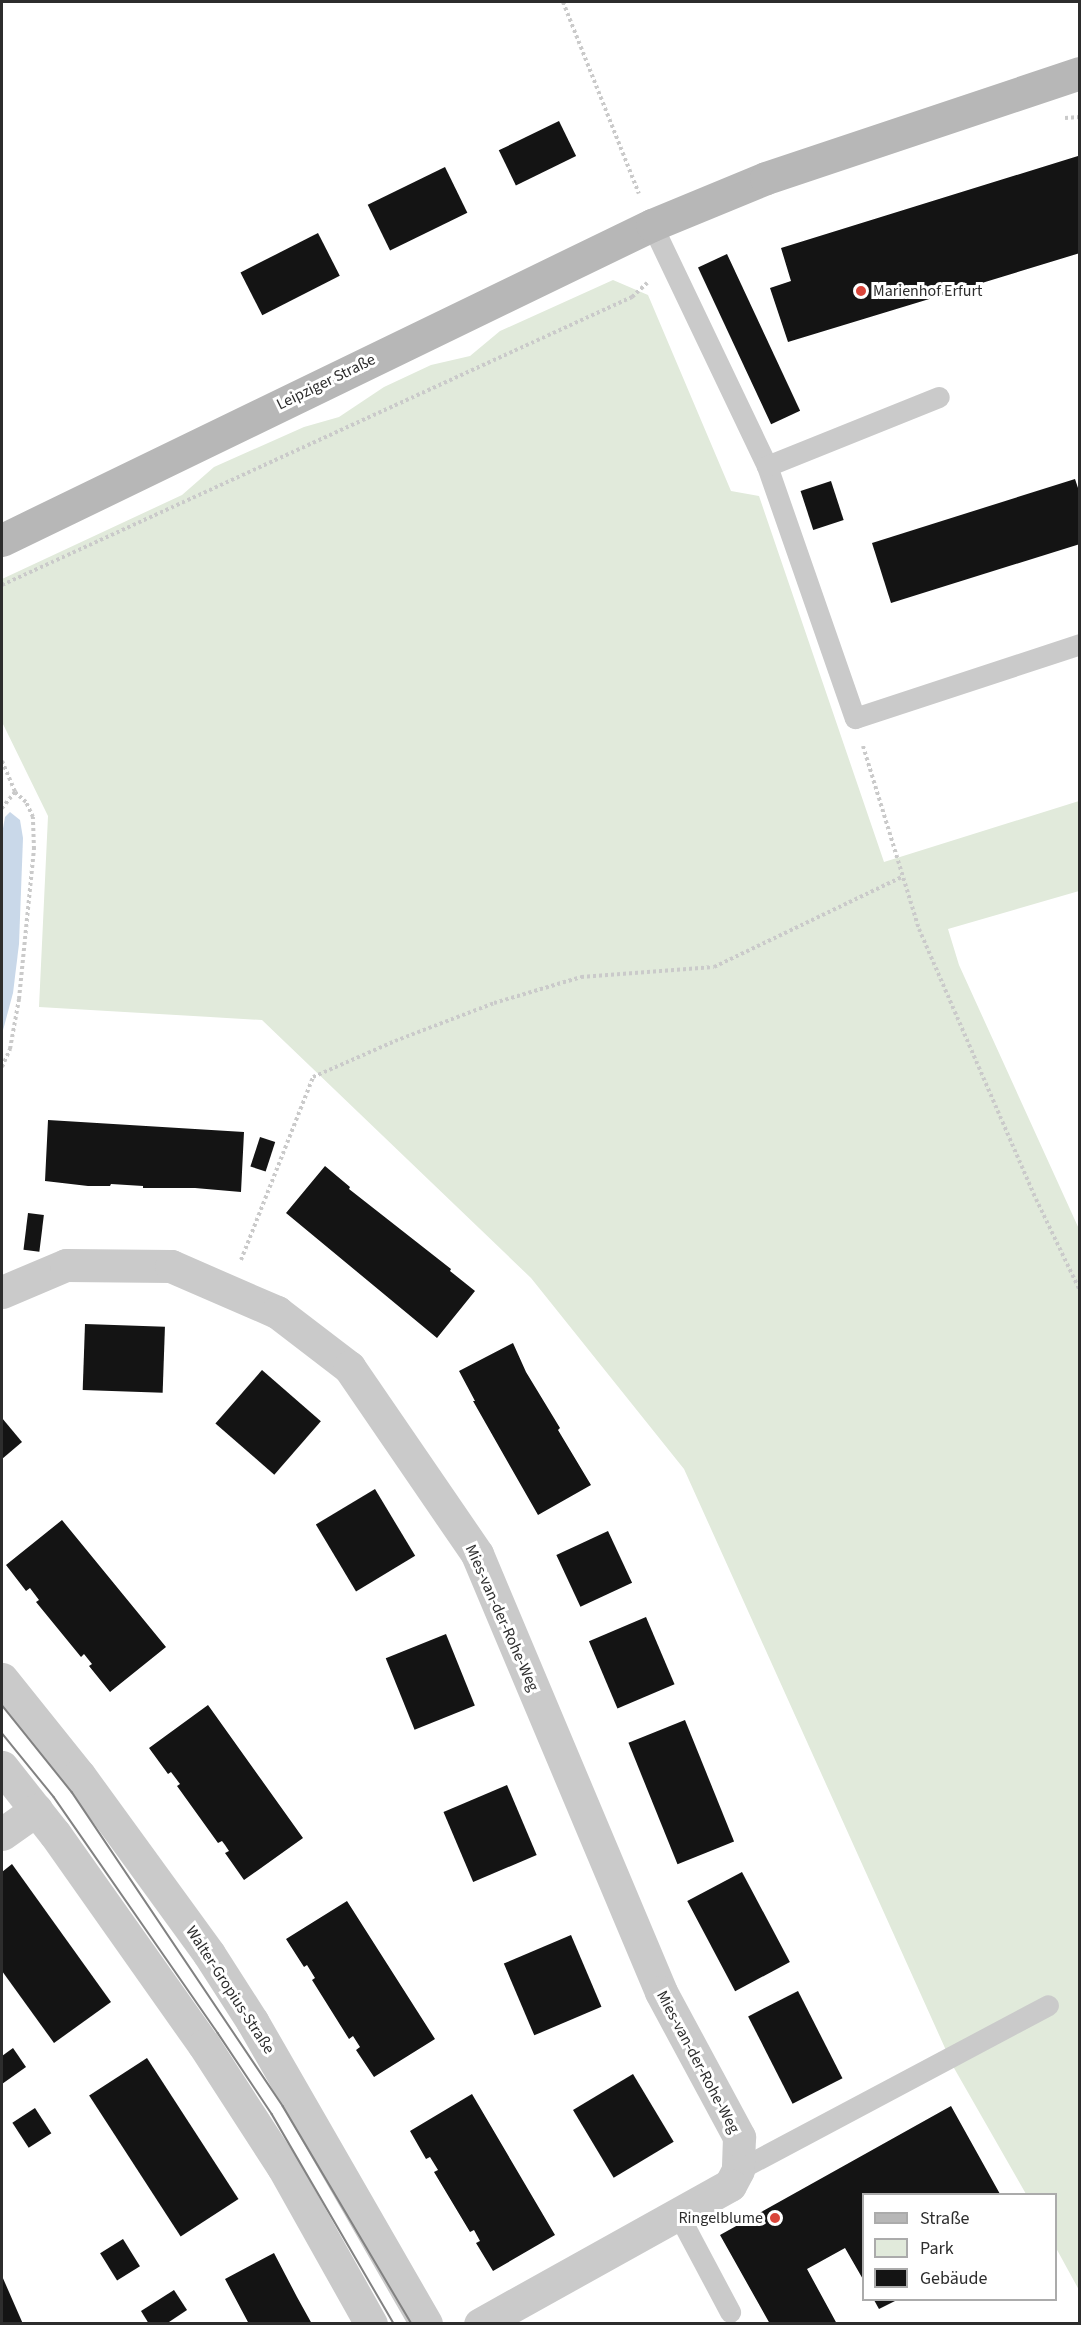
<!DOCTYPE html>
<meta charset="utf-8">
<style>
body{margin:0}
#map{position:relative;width:1081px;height:2325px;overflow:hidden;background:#fff;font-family:"Source Sans 3",sans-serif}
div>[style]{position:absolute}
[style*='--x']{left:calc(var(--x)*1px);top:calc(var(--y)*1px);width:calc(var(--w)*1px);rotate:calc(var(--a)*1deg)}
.green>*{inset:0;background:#e1eadb}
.water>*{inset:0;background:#c9d8e9}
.building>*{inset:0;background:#141414;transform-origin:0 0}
.path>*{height:4px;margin-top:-2px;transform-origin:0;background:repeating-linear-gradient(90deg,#cacaca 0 3px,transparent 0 6px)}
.lane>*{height:21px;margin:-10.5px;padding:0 10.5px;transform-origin:10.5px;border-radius:10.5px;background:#cacaca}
.street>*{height:33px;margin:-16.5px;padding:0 16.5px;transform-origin:16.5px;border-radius:16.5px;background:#cacaca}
.secondary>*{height:33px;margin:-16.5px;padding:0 16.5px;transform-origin:16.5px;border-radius:16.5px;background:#b7b7b7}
.tram>*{height:1.5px;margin:-0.75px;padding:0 0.75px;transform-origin:0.75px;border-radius:0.75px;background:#828282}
.dots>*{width:16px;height:16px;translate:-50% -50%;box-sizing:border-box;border:3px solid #fff;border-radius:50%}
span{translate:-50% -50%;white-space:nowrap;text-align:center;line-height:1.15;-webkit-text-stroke:6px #fff;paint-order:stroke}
.poi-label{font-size:16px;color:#2d2d2d}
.left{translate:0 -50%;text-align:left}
.right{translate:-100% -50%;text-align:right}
.street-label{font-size:16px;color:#2d2d2d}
.frame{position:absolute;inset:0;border:3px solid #2d2d2d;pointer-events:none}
.legend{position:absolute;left:862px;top:2193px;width:195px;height:108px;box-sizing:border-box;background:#fff;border:2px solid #ababab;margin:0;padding:8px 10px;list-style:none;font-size:18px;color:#2d2d2d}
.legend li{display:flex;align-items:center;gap:12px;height:30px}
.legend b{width:30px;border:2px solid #ababab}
</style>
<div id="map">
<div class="green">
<div style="clip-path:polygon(613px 280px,648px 295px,731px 491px,759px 496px,884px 862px,1079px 801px,1079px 891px,948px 929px,959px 965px,1079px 1229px,1079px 2290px,1056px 2248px,1056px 2194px,1026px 2194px,954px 2068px,684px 1469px,531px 1278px,262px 1020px,39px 1007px,48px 816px,2px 722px,2px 579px,182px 495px,214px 467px,304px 427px,339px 417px,384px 387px,431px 365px,470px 356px,500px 331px)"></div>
</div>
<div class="water">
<div style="clip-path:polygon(10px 812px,20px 820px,23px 838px,19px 944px,13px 993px,2px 1034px,2px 834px,5px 817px)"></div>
</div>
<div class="building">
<div style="left:559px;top:121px;width:39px;height:67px;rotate:64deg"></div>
<div style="clip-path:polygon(1078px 156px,1080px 253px,788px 342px,770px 288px,791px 281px,781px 248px)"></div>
<div style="left:445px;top:167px;width:51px;height:86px;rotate:64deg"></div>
<div style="left:318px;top:233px;width:48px;height:87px;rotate:63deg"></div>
<div style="left:727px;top:254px;width:173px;height:32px;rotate:65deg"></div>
<div style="clip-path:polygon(1075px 479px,1080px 494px,1080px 544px,891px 603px,872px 543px)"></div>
<div style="left:831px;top:481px;width:41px;height:32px;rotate:72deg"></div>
<div style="clip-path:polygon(48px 1120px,244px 1132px,241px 1192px,195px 1188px,143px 1188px,143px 1186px,111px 1184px,110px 1186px,88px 1186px,45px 1181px)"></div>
<div style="left:260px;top:1137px;width:16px;height:31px;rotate:18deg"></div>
<div style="clip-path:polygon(325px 1166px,350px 1187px,349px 1189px,451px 1269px,450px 1271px,475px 1291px,437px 1338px,286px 1213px)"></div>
<div style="left:28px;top:1213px;width:16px;height:37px;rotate:7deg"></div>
<div style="left:85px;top:1324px;width:80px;height:66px;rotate:2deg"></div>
<div style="clip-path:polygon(513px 1343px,526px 1372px,560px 1428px,558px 1430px,591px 1485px,538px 1515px,473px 1401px,475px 1401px,459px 1371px)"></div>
<div style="left:262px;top:1370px;width:78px;height:71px;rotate:41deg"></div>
<div style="clip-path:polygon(2px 1418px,22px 1442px,2px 1459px)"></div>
<div style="left:375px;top:1489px;width:78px;height:69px;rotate:59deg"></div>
<div style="clip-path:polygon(62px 1520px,166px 1647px,110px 1692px,89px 1666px,92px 1664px,84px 1654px,81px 1657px,36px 1602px,39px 1600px,30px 1588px,26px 1591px,6px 1565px)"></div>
<div style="left:608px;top:1531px;width:57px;height:57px;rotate:65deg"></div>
<div style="left:646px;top:1617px;width:73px;height:62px;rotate:67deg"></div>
<div style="left:446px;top:1634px;width:77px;height:65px;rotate:68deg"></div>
<div style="clip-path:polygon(208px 1705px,303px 1838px,244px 1880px,225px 1853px,229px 1851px,225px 1845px,222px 1841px,218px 1843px,177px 1786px,180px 1784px,171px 1772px,168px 1774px,149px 1748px)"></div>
<div style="left:685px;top:1720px;width:131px;height:61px;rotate:68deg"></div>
<div style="left:507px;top:1785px;width:76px;height:69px;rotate:67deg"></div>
<div style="clip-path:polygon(12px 1864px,111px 2002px,54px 2043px,2px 1971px,2px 1872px)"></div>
<div style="left:742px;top:1872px;width:102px;height:62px;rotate:62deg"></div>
<div style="clip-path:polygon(347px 1901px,435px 2039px,374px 2077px,356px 2050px,360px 2047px,353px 2036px,349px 2039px,312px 1980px,315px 1978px,307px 1965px,304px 1967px,286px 1939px)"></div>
<div style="left:571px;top:1935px;width:78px;height:73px;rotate:67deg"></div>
<div style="left:798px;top:1991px;width:98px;height:56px;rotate:63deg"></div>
<div style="clip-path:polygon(13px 2048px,26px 2067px,2px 2084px,2px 2056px)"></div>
<div style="left:147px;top:2058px;width:168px;height:69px;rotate:57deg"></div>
<div style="left:633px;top:2074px;width:79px;height:70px;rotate:59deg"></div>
<div style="clip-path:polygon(472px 2094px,555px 2235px,493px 2271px,476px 2243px,480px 2241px,474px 2230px,470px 2232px,434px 2172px,438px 2170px,430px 2157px,426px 2159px,410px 2131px)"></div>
<div style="clip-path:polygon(951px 2106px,1000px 2194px,864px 2194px,864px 2281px,845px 2248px,807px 2269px,837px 2324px,770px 2324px,720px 2235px)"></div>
<div style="left:35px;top:2108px;width:30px;height:27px;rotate:57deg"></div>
<div style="left:123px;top:2239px;width:32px;height:27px;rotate:58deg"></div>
<div style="clip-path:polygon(274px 2253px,297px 2297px,312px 2324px,249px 2324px,225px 2279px)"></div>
<div style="clip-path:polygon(2px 2276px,23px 2324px,2px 2324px)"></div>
<div style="clip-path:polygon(174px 2290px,187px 2310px,166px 2324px,149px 2324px,141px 2311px)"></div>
<div style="clip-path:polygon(874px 2300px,897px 2300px,879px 2309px)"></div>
</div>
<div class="path">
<div style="--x:563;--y:2;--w:206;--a:68.4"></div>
<div style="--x:1065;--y:118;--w:15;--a:-4"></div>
<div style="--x:2;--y:585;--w:693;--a:-24.57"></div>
<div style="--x:632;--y:297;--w:21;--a:-43"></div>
<div style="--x:863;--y:746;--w:191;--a:73"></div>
<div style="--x:919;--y:929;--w:294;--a:66.6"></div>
<div style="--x:1036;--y:1199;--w:102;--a:64.4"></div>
<div style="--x:2;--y:761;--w:34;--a:67"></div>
<div style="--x:15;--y:792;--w:21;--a:129"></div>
<div style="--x:2;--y:1067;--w:20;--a:-66"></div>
<div style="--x:10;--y:1049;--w:51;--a:-79.8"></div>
<div style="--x:19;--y:999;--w:151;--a:-84.3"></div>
<div style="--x:34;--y:849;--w:32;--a:-92"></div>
<div style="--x:33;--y:817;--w:17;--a:-115"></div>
<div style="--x:26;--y:802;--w:15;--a:-138"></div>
<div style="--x:241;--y:1260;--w:197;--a:-68.5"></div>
<div style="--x:313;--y:1077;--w:90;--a:-23.7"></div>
<div style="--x:395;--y:1041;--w:106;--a:-21"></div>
<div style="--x:494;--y:1003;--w:91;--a:-16.6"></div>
<div style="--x:581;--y:977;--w:133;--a:-4.3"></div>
<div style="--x:714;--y:967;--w:208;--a:-25.6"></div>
</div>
<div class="lane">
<div style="--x:652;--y:225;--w:267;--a:64.5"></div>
<div style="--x:767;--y:466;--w:267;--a:70.8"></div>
<div style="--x:855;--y:718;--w:237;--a:-18.2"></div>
<div style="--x:767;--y:466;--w:185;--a:-21.9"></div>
<div style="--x:738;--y:2170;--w:351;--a:-28"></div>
<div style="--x:678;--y:2214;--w:111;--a:62"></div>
</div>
<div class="street">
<div style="--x:2;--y:1292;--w:69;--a:-22.9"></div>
<div style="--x:66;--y:1265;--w:105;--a:0.5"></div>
<div style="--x:171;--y:1266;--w:116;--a:23.5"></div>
<div style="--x:277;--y:1312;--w:91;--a:37.4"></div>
<div style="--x:349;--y:1367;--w:227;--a:55.6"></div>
<div style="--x:477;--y:1554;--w:475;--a:67.2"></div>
<div style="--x:661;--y:1992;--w:165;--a:61.7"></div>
<div style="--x:739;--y:2137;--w:33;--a:92"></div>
<div style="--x:738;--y:2170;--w:17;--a:118"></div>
<div style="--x:730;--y:2185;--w:286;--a:150.9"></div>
<div style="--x:2;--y:1679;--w:123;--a:51.3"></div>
<div style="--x:79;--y:1775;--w:221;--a:54"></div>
<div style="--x:209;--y:1954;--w:80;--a:57.3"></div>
<div style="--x:252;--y:2021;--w:349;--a:60.1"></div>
<div style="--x:2;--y:1767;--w:85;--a:51.7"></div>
<div style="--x:55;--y:1834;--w:258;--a:54.8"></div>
<div style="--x:204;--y:2045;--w:145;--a:57.1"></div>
<div style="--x:283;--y:2167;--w:180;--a:60.7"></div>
<div style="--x:2;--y:1834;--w:42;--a:-35.2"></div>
</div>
<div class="secondary">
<div style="--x:2;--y:540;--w:722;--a:-25.86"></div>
<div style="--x:652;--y:225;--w:123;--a:-22.4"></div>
<div style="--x:766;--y:178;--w:331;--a:-18.5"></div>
</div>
<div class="tram">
<div style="--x:2;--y:1705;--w:112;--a:51.2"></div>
<div style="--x:72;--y:1792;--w:378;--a:56.1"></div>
<div style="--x:283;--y:2106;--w:253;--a:59.4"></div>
<div style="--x:2;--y:1733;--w:82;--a:50.9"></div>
<div style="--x:54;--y:1797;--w:287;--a:55.2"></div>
<div style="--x:218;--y:2033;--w:97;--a:56.3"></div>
<div style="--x:272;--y:2114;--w:243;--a:59.8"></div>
</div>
<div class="dots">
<div style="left:861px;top:291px;background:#d9453a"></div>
<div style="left:775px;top:2218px;background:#d9453a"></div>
</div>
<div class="poi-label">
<span class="left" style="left:873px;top:291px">Marienhof Erfurt</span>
<span class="right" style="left:763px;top:2218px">Ringelblume</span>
</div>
<div class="street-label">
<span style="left:326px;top:382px;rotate:-26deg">Leipziger Straße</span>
<span style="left:502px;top:1618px;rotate:66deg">Mies-van-der-Rohe-Weg</span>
<span style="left:230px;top:1990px;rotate:57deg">Walter-Gropius-Straße</span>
<span style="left:698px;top:2062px;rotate:62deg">Mies-van-der-Rohe-Weg</span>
</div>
<div class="frame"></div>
<ul class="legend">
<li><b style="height:8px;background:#b7b7b7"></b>Straße</li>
<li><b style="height:16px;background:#e1eadb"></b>Park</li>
<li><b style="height:16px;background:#141414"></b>Gebäude</li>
</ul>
</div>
